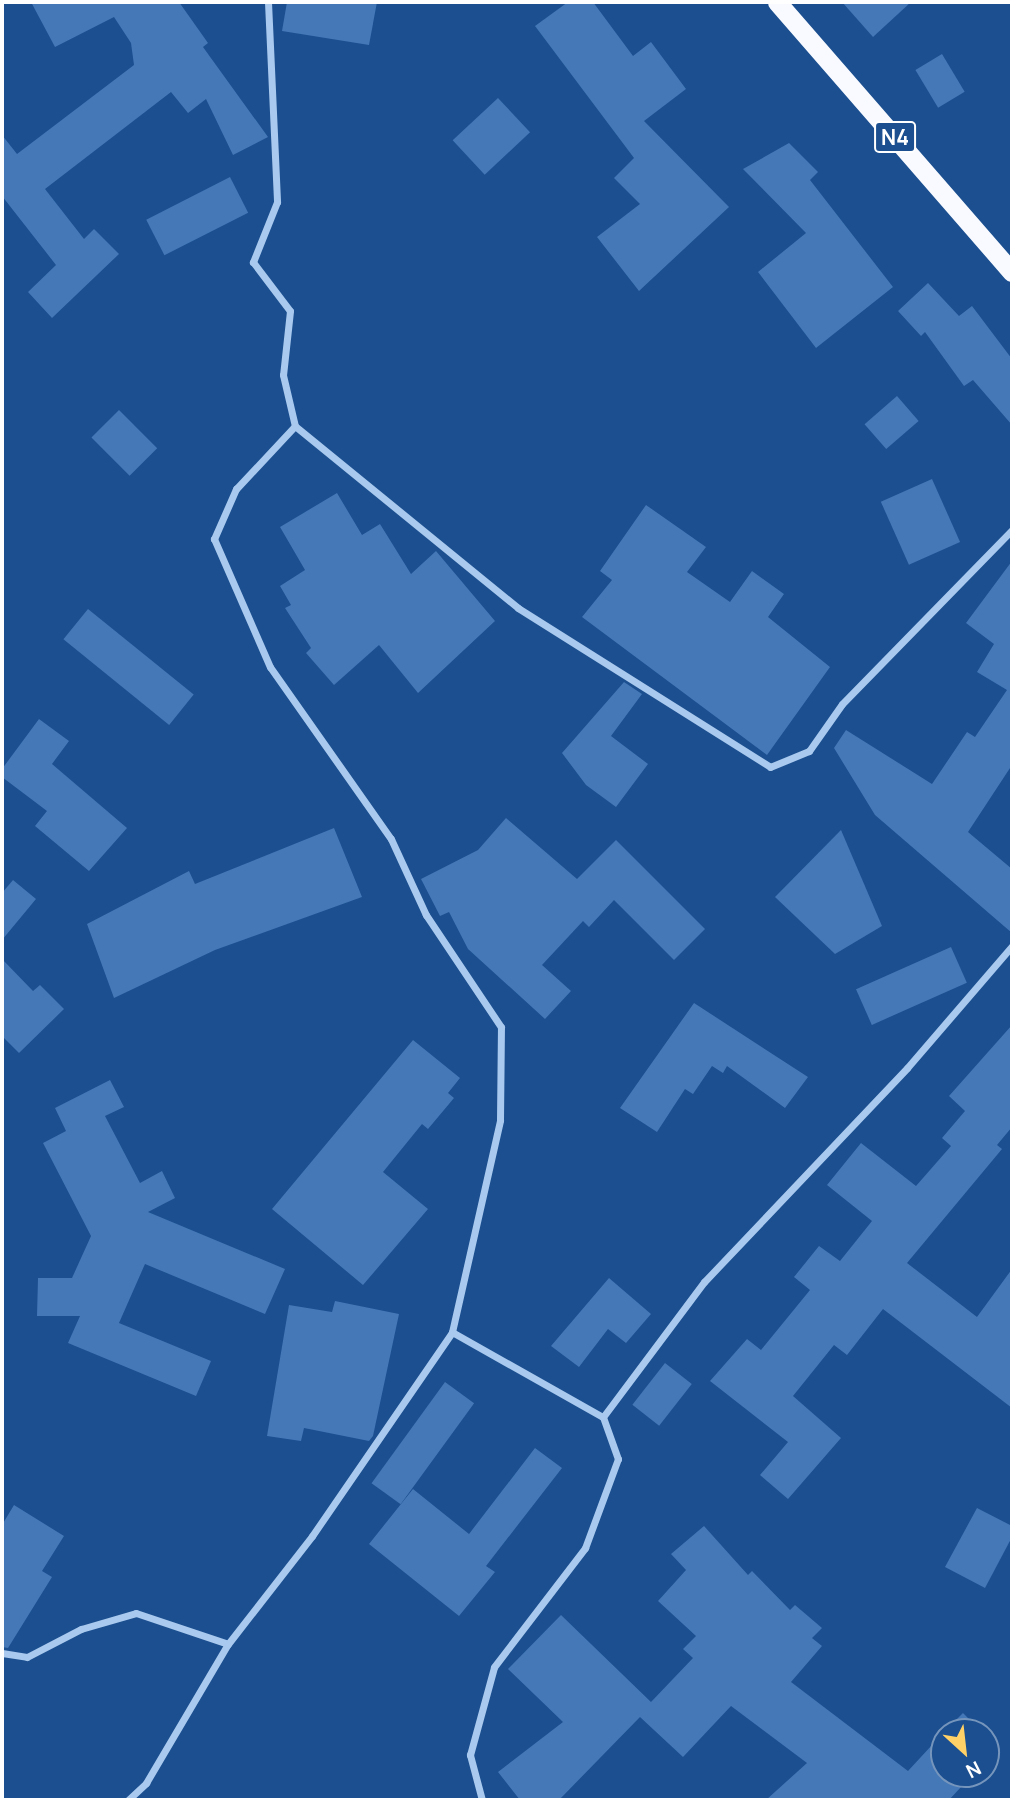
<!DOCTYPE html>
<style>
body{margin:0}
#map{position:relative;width:1014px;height:1802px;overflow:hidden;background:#1b4f8f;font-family:Manrope,sans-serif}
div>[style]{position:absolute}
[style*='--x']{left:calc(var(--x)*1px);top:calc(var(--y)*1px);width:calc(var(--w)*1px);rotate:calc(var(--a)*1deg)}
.building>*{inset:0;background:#4478b7;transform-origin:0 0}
.minor>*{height:7px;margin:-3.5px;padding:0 3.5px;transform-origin:3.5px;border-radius:3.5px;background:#a9c9ee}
.trunk>*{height:19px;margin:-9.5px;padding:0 9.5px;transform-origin:9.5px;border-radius:9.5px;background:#f8faff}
span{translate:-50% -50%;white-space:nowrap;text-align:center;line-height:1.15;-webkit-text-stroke:5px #1b4f8f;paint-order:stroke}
.shield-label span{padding:2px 5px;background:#1b4f8f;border:2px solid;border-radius:5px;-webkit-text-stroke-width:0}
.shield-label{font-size:21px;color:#fff;font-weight:700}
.frame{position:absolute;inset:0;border:4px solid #fff;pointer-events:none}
.north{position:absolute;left:930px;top:1718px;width:70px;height:70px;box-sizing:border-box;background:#1b4f8f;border:2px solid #7695bc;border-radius:50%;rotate:153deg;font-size:19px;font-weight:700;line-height:28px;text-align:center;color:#fff}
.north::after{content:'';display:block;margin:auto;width:24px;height:32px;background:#ffd166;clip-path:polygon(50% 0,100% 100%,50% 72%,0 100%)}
</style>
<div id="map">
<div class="building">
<div style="clip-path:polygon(31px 2px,179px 2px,208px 43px,203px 47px,268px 137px,233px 155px,206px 99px,188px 113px,171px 92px,45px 189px,84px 239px,94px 229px,119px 254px,52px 318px,28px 292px,56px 265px,2px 196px,2px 135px,17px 154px,134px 65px,131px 43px,114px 17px,55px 47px)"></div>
<div style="clip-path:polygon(287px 2px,377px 2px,369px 45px,282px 31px)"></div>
<div style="clip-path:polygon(568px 2px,593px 2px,633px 56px,651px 42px,686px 89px,644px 121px,729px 207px,639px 291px,597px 237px,640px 204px,614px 178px,634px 158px,535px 26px)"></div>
<div style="clip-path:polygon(842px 2px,911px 2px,873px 37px)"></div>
<div style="left:942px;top:54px;width:44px;height:31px;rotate:59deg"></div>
<div style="left:498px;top:98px;width:47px;height:62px;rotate:47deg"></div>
<div style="clip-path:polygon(789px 143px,818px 172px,810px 180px,893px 287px,816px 348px,758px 272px,806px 233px,743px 169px)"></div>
<div style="left:230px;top:177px;width:40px;height:94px;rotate:63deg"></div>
<div style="clip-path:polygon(928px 283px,959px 316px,972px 306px,1012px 359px,1012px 425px,973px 380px,964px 386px,925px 332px,921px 336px,898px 311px)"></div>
<div style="left:897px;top:396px;width:33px;height:43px;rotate:49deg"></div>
<div style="left:119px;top:410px;width:54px;height:39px;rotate:45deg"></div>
<div style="left:932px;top:479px;width:69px;height:56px;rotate:66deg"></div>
<div style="clip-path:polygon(337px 493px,362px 535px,380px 524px,411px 574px,436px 551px,495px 621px,418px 693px,379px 645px,334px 685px,306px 653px,311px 648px,285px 608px,291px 605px,280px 586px,305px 570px,280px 527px)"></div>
<div style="clip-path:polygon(646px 505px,706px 547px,687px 572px,730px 602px,752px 571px,784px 594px,768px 617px,830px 667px,767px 755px,582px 617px,612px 580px,600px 571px)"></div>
<div style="clip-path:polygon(1012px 561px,1012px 765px,968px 832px,1012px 869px,1012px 933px,875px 815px,834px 748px,846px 730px,932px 784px,967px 732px,975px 737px,1007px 690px,977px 672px,994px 644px,966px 623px)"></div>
<div style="left:88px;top:609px;width:136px;height:39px;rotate:39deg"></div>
<div style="clip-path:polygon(624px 682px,642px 694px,611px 736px,648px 764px,616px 807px,586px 785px,562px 753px)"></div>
<div style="clip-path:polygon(39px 719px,69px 741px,52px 764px,127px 828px,89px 871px,35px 826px,47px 811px,2px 777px,2px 769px)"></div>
<div style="clip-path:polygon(506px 818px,577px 879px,616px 840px,705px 929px,674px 960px,614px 900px,589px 927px,583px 921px,542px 965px,571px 991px,545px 1019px,468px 949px,449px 912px,440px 916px,421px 879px,478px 850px)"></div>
<div style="clip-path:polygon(334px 828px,362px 897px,215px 950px,114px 998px,87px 924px,189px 871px,195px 884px)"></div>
<div style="clip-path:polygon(841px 830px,882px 926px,835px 954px,775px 897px)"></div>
<div style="clip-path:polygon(13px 880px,36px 899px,2px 940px,2px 893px)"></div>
<div style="left:951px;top:947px;width:39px;height:104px;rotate:66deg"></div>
<div style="clip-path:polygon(2px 959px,33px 991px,40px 985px,64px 1009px,19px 1053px,2px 1036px)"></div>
<div style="clip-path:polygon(694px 1003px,808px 1077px,785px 1108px,727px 1066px,723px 1073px,712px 1066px,693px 1094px,685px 1089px,657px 1132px,620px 1108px)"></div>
<div style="clip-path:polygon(1012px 1025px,1012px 1127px,997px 1145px,1002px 1149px,907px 1263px,977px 1317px,1012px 1269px,1012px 1408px,883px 1309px,847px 1355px,834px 1345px,793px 1396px,841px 1438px,788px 1499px,760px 1475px,788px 1442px,710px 1381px,747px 1339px,761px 1350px,810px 1290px,794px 1277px,819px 1246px,840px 1261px,872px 1221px,827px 1185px,861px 1143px,916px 1186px,951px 1146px,942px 1138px,965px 1111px,949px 1096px)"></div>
<div style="clip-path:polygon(413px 1040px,460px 1078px,448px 1093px,454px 1098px,428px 1129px,422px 1124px,383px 1172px,428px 1209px,363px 1285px,272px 1209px)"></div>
<div style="clip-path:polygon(110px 1080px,124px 1107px,105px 1116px,140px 1183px,162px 1171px,175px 1198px,148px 1212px,285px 1269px,265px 1314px,145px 1264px,119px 1323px,211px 1361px,196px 1396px,68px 1343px,80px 1316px,37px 1316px,38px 1278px,72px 1278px,91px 1236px,43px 1143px,66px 1131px,55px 1108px)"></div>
<div style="clip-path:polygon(609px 1278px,651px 1314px,626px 1343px,608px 1329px,579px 1367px,551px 1346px)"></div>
<div style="clip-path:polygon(335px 1301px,399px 1314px,373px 1436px,369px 1441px,304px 1428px,301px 1441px,267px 1436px,289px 1305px,332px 1312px)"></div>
<div style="left:665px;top:1363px;width:34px;height:53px;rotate:38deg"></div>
<div style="left:445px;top:1382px;width:36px;height:125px;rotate:36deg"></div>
<div style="clip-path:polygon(535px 1448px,562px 1468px,486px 1566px,495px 1572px,459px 1616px,369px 1544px,413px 1489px,469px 1534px)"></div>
<div style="clip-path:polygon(14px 1505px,64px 1536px,42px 1571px,52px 1577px,8px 1648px,2px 1647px,2px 1525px)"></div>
<div style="clip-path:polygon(977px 1508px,1012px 1526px,1012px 1537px,985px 1588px,945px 1567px)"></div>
<div style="clip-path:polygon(704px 1526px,748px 1575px,752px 1571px,790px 1610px,795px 1605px,822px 1628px,812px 1638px,822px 1646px,791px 1682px,908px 1771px,944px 1732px,944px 1774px,973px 1774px,949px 1800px,766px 1800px,807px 1763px,731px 1706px,683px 1757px,640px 1717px,559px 1800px,520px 1800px,498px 1772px,563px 1722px,508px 1669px,561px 1615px,651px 1702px,693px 1658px,683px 1649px,696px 1636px,658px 1601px,686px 1570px,671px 1554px)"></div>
<div style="clip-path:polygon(963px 1713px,978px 1728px,983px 1732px,944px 1732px)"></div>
</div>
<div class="minor">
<div style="--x:268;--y:2;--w:200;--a:87.4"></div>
<div style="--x:277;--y:202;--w:65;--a:111.8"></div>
<div style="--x:253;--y:262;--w:61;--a:52.9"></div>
<div style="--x:290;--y:311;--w:64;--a:96.2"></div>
<div style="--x:283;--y:375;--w:52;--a:76.8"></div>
<div style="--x:295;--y:426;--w:288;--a:39.2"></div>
<div style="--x:518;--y:608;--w:298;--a:32.2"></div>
<div style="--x:770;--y:767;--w:42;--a:-22.3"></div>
<div style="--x:809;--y:751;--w:57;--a:-54.9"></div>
<div style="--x:842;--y:704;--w:243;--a:-45.7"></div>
<div style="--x:452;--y:1332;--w:173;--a:29.4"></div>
<div style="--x:2;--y:1653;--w:25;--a:9"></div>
<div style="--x:27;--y:1657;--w:61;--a:-27.4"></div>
<div style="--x:81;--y:1629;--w:57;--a:-16.2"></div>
<div style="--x:136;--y:1613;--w:97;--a:18.6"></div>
<div style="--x:128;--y:1800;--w:25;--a:-43"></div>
<div style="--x:146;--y:1783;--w:161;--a:-59.5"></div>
<div style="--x:228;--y:1644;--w:137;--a:-52.1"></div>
<div style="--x:312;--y:1536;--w:247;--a:-55.5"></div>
<div style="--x:452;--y:1332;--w:217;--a:-77.2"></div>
<div style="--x:500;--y:1120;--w:93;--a:-89.4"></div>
<div style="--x:501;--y:1027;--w:135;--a:-123.8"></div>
<div style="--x:426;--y:915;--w:84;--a:-114.7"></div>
<div style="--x:391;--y:839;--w:210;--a:-125.1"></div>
<div style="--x:270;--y:667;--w:140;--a:-113.6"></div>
<div style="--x:214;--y:539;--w:55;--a:-66.3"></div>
<div style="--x:236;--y:489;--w:86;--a:-46.9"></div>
<div style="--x:482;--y:1800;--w:47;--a:-104.9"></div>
<div style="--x:470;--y:1755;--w:91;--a:-74.7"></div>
<div style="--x:494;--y:1667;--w:150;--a:-52.6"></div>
<div style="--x:585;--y:1548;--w:95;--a:-69.7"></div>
<div style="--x:618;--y:1459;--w:45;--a:-109.7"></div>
<div style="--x:603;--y:1417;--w:169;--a:-53.2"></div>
<div style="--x:704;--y:1282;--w:295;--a:-46.5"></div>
<div style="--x:907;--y:1068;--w:161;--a:-49.3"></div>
</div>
<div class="trunk">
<div style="--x:777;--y:2;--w:358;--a:49"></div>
</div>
<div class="shield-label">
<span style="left:895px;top:137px">N4</span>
</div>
<div class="frame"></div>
<div class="north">N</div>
</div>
